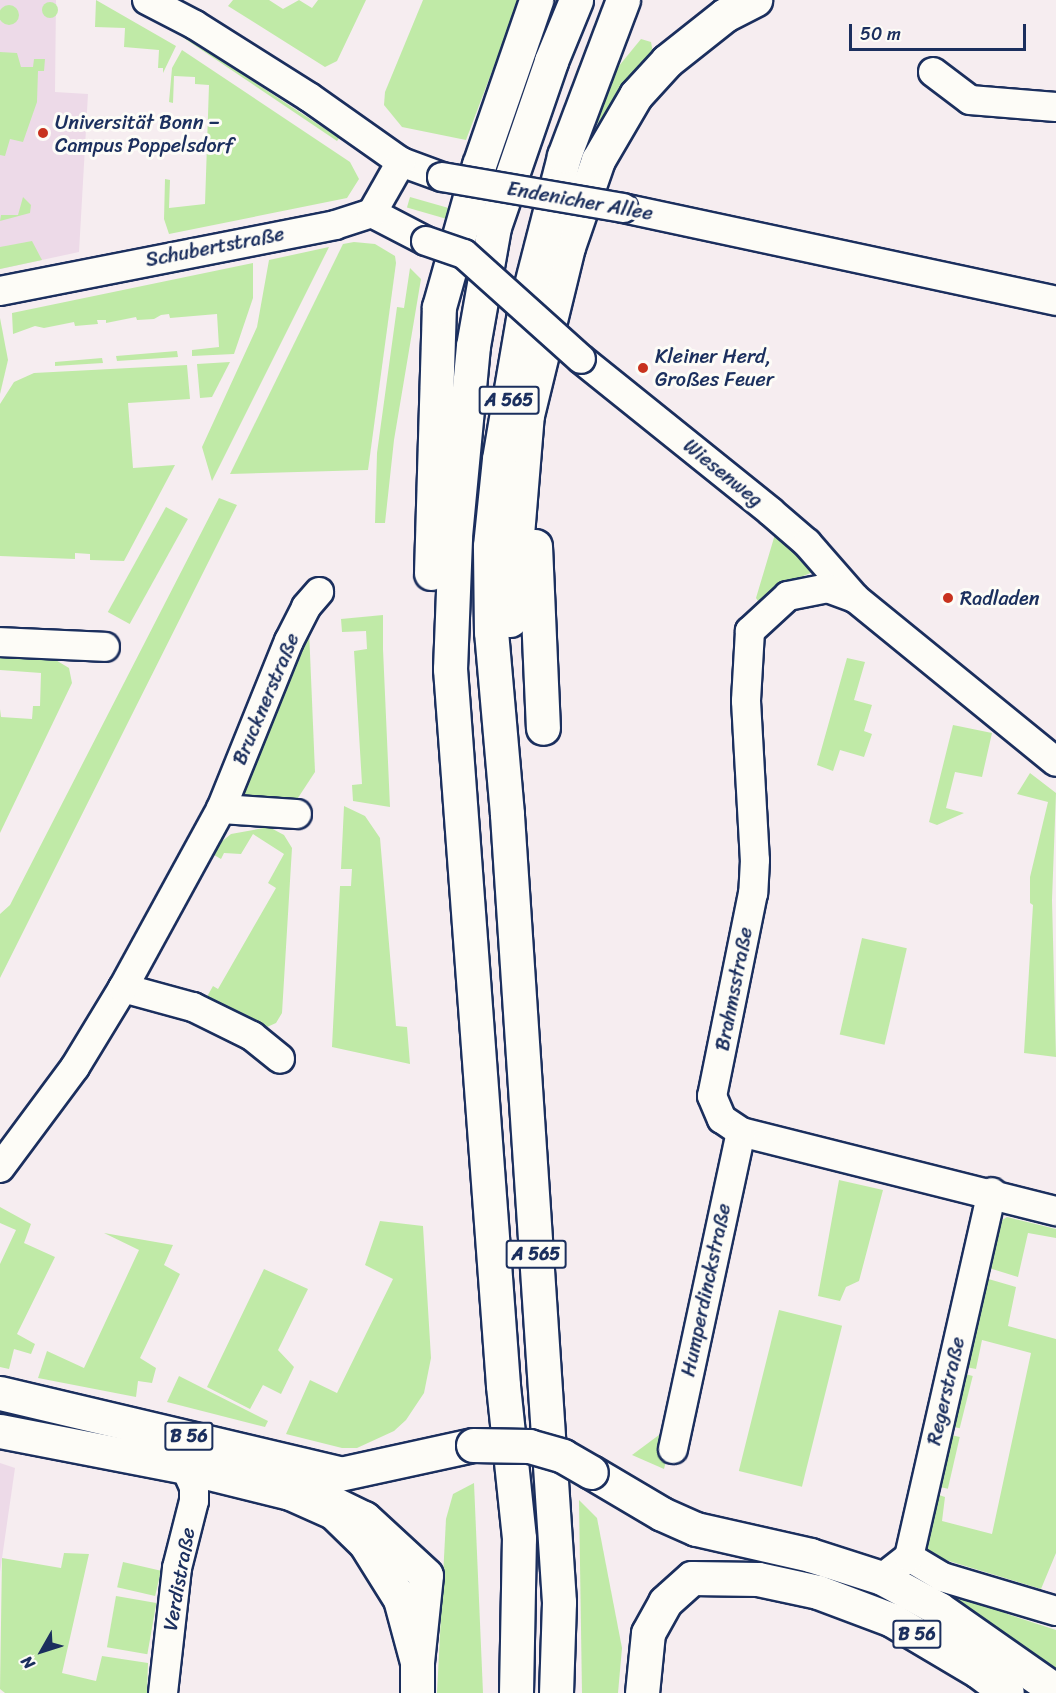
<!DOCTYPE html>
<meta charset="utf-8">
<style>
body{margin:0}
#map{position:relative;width:1056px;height:1693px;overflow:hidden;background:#f6edf0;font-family:Sriracha,sans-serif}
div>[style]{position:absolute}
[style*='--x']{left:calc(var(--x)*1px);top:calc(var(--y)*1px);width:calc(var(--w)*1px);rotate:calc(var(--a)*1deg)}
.built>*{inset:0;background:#eddae8}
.green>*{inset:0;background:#c0eaa7;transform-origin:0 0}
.round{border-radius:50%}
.roads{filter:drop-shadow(2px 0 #1b2f5e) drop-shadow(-2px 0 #1b2f5e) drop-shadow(0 2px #1b2f5e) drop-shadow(0 -2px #1b2f5e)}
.minor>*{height:28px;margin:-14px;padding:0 14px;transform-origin:14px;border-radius:14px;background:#fdfcf7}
.major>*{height:33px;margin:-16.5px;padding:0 16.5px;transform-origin:16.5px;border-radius:16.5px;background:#fdfcf7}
.highway>*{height:33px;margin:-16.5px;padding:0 16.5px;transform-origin:16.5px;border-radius:16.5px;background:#fdfcf7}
.bridges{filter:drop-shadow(2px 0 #1b2f5e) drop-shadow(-2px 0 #1b2f5e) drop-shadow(0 2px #1b2f5e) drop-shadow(0 -2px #1b2f5e)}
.minor-bridge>*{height:28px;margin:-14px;padding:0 14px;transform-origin:14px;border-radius:14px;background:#fdfcf7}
.major-bridge>*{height:33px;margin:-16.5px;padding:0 16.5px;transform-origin:16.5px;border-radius:16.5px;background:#fdfcf7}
.dots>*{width:16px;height:16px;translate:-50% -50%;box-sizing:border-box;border:3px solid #fdfcf7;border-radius:50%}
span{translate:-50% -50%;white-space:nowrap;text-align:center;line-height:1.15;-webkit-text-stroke:6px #fdfcf7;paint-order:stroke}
.shield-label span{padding:2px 4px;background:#fdfcf7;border:2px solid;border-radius:4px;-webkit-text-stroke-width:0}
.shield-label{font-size:18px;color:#1b2f5e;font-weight:700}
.poi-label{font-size:20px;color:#1b2f5e}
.left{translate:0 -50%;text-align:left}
.street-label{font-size:20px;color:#1b2f5e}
.north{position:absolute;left:12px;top:1621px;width:60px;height:60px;-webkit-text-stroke:4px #fdfcf7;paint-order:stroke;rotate:231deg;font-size:16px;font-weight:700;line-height:24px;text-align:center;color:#1b2f5e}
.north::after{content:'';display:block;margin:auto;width:21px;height:27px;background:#1b2f5e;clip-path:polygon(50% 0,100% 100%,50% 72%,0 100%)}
.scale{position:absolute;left:849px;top:24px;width:177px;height:27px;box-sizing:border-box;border:3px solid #1b2f5e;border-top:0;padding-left:8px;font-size:18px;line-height:21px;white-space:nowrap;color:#1b2f5e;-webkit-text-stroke:4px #fdfcf7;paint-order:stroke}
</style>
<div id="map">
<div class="built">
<div style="clip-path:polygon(0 0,56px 0,55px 92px,88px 94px,79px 252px,0 269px)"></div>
<div style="clip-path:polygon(0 1463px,15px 1468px,0 1572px)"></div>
</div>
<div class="green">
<div style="clip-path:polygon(96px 0,176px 46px,163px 73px,163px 68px,158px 68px,159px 50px,124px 47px,125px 28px,95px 27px)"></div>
<div style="clip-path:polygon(233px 0,269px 0,283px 9px,299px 0,312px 8px,318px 0,366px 0,337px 61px,325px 67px,228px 6px)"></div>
<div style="clip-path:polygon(423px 0,519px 0,466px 140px,402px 127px,384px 105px,385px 92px)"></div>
<div class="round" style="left:42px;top:2px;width:16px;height:16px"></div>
<div class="round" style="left:-1px;top:5px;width:20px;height:20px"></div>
<div style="clip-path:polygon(151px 16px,198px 45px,339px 138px,337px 141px)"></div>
<div style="clip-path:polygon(641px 39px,651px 42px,653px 53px,594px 128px,614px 72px)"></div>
<div style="clip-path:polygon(182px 50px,350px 162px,359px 179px,347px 198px,169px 234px,164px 219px,165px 179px,170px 180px,169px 208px,205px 204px,209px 85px,195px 84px,195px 77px,174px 76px,173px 103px,169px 102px,172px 68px)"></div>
<div style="clip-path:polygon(0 52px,17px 53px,21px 67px,33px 67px,34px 59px,45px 59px,44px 71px,38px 71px,37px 102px,23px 142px,10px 139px,5px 156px,0 155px)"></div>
<div style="clip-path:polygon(23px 197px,31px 205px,30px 213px,0 221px,1px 215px,18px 215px)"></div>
<div style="left:410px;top:197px;width:72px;height:11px;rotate:16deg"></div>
<div style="clip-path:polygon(32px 241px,42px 260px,0 269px,0 247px)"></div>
<div style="clip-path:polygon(354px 242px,375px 244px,395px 256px,396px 263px,368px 470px,230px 474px,343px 244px)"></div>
<div style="clip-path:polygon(329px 247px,212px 481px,202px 447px,257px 327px,269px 260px)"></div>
<div style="clip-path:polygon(253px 263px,253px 298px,234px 354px,192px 356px,192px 350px,219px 347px,217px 314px,170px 318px,169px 314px,161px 315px,154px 319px,137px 320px,136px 317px,106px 323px,106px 320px,97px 320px,98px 324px,75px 326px,74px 322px,44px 328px,35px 326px,13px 334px,12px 313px)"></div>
<div style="clip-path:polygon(410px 268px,421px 279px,394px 440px,385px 523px,375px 523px,377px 453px,397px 307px,404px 308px)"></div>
<div style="clip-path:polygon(0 318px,8px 360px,0 394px)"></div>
<div style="clip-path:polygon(177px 351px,178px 357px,117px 361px,116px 356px)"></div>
<div style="clip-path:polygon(102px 358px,103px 363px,55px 366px,55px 362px)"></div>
<div style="clip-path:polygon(230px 362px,212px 397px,200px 398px,197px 364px)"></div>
<div style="clip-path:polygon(187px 365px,190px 399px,128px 403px,133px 468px,175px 465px,124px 561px,90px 560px,90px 554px,75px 553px,75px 559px,0 556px,0 404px,14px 382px,34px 373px)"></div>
<div style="clip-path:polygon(219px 498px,237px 505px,0 978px,0 914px,10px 905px)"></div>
<div style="left:166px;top:507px;width:25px;height:120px;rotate:29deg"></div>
<div style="clip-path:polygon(776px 531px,800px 549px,813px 572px,781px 585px,758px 601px,756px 598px)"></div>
<div style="clip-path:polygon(383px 615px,383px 649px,390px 807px,353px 801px,352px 785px,362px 784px,354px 651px,367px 649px,366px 631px,342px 632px,341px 619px)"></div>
<div style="clip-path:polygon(309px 630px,315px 772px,292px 807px,234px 800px)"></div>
<div style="clip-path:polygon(0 657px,54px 659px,69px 668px,72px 683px,0 833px,0 709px,1px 717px,32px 719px,33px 706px,40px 706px,41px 673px,0 670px)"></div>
<div style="clip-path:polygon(847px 658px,865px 662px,854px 700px,872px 705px,864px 731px,872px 734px,864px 757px,840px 750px,833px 771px,817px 765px)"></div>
<div style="clip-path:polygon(953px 725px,992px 733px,982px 777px,955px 772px,946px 808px,964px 813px,937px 825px,929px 822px)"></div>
<div style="clip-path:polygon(1030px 773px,1056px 793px,1052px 900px,1056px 1057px,1024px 1053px,1033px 905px,1030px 903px,1030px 877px,1048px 802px,1017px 794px)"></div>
<div style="clip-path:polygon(344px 806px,365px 816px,380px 838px,396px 1026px,407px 1027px,410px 1064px,332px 1047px,340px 886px,351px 886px,352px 869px,341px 869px)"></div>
<div style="clip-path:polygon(269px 827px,284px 835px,292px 848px,282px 1013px,276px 1023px,267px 1027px,204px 1002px,213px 986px,218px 989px,276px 888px,268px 883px,284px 854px,253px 834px,241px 854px,224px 853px,221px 859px,209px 852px,231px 834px)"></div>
<div style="left:862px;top:938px;width:46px;height:99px;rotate:13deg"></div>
<div style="clip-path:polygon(839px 1180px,883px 1190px,859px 1281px,846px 1287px,840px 1301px,818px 1296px)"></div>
<div style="clip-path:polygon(0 1207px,31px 1224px,24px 1243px,55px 1257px,17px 1334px,35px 1344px,31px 1354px,14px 1349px,9px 1369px,0 1367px,0 1264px,16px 1230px,0 1223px)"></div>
<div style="clip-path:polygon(1007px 1217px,1056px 1229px,1056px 1238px,1028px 1233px,1018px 1277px,989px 1268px,999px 1222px)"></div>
<div style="clip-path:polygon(380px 1221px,423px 1226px,431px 1358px,424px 1393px,406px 1420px,394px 1431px,357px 1448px,342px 1448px,286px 1434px,310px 1380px,337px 1393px,393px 1279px,365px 1265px)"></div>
<div style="clip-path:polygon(104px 1233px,173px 1245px,164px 1265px,180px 1274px,140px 1358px,156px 1368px,152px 1383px,138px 1381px,136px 1397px,38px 1378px,47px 1351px,84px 1368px,139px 1250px)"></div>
<div style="clip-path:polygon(264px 1269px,308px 1289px,278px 1350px,294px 1367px,281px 1394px,263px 1385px,250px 1409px,207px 1387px)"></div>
<div style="clip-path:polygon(985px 1278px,1016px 1287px,1008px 1326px,1056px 1339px,1056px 1553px,1041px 1589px,919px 1552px,924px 1515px,934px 1517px,939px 1495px,945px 1497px,942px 1521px,992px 1534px,1031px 1353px,982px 1340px,976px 1369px,966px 1367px)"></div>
<div style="left:779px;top:1310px;width:65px;height:166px;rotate:14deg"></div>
<div style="left:965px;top:1374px;width:8px;height:54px;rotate:14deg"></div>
<div style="clip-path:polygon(179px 1376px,268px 1421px,265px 1427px,167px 1402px)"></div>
<div style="clip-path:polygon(663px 1432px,672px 1438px,664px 1469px,632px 1455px)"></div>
<div style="left:951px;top:1435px;width:9px;height:53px;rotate:13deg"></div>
<div style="clip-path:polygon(474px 1483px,483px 1693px,437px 1693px,446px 1519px,453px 1494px)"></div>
<div style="clip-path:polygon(579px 1500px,597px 1518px,622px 1648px,618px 1693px,582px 1693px)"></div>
<div style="clip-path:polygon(64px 1553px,89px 1554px,62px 1673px,96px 1681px,102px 1656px,148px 1663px,147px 1693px,5px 1693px,0 1689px,2px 1558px,61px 1568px)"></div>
<div style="left:123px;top:1562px;width:39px;height:26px;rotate:13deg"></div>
<div style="clip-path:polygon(908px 1563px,926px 1579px,1010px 1615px,1056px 1630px,1056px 1680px,904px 1574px)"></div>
<div style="left:116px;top:1596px;width:41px;height:52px;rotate:10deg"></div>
</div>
<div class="roads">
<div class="minor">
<div style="--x:147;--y:0;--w:54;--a:27.5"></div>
<div style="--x:195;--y:25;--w:135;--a:32.3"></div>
<div style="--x:309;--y:97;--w:113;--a:35.2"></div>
<div style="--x:401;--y:162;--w:44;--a:20.1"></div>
<div style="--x:933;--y:72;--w:46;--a:37.1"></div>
<div style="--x:970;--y:100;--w:86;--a:4.7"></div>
<div style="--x:623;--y:208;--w:443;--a:12.1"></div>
<div style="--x:372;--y:213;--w:61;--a:27.4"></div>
<div style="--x:0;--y:291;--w:341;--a:-11.1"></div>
<div style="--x:335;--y:225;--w:39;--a:-18"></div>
<div style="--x:372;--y:213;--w:59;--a:-60.4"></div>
<div style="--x:581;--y:359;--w:244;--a:38.8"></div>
<div style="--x:771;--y:512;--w:48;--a:40.7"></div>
<div style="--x:807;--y:543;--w:73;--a:48.9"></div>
<div style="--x:855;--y:598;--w:259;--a:39.2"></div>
<div style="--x:855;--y:598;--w:29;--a:-160"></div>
<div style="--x:828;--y:588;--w:41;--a:168.7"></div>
<div style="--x:788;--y:596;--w:52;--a:137.4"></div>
<div style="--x:750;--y:631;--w:70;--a:93.3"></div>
<div style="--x:746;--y:701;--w:159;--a:86.8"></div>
<div style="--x:755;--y:860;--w:33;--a:93"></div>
<div style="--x:753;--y:893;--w:207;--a:101.4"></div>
<div style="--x:712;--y:1096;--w:25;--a:67"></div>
<div style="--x:722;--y:1119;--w:23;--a:34"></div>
<div style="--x:741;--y:1132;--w:325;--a:14.1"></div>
<div style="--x:0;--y:642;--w:105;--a:2.7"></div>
<div style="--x:221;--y:809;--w:76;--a:3.8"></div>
<div style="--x:123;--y:988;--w:73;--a:15.2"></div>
<div style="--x:193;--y:1007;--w:66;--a:26.2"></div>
<div style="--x:252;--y:1036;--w:36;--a:39"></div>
<div style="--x:0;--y:1168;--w:126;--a:-53.4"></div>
<div style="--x:75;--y:1067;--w:92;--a:-58.7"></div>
<div style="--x:123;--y:988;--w:204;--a:-61.3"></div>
<div style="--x:221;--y:809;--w:181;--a:-68"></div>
<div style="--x:289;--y:641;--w:38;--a:-63"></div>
<div style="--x:306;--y:607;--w:20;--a:-49"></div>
<div style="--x:673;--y:1449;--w:324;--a:-77.9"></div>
<div style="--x:909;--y:1557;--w:39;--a:31"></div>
<div style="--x:942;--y:1577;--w:119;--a:16.6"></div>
<div style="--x:882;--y:1578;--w:34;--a:-38"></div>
<div style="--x:909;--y:1557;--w:374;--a:-77.2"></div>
<div style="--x:163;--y:1693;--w:126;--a:-83.6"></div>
<div style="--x:177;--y:1568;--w:69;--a:-75.8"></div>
<div style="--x:194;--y:1501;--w:14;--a:-90"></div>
<div style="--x:194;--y:1487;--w:22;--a:-114"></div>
</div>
<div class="major">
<div style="--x:0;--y:1393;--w:347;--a:13.3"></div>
<div style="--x:0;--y:1431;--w:188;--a:11"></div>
<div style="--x:185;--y:1467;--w:154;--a:13.9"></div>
<div style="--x:335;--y:1504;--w:32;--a:26"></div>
<div style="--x:364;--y:1518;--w:84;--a:42.6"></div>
<div style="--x:591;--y:1472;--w:82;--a:30.6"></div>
<div style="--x:662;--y:1514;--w:37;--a:24"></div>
<div style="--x:696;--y:1529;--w:117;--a:12.8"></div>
<div style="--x:810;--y:1555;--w:76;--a:17.7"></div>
<div style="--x:882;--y:1578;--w:65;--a:28.5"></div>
<div style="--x:939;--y:1609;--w:143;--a:35"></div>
<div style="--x:317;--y:1479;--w:160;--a:-12.3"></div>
<div style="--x:692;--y:1578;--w:66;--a:0.9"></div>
<div style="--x:758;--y:1579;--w:61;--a:12.2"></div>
<div style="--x:818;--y:1592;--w:79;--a:20.7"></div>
<div style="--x:892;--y:1620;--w:100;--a:30.7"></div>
<div style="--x:978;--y:1671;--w:36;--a:37"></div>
</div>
<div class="highway">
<div style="--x:535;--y:546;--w:182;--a:87.5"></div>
<div style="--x:431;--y:573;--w:266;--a:-88.3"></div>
<div style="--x:439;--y:307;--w:148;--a:-74.3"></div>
<div style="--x:479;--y:165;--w:175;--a:-70.9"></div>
<div style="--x:510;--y:620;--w:206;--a:-85.3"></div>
<div style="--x:527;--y:415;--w:173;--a:-76.3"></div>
<div style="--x:568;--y:247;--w:92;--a:-71"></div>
<div style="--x:598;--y:160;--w:75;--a:-59.7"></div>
<div style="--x:636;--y:95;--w:46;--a:-47.6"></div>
<div style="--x:667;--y:61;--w:74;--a:-38.4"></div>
<div style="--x:725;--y:15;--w:34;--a:-27"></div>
<div style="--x:281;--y:1489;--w:57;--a:23.9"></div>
<div style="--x:333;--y:1512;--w:45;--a:44.1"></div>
<div style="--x:365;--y:1543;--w:66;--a:58"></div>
<div style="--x:400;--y:1599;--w:65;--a:74.9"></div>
<div style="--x:417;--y:1693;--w:31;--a:-90"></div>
<div style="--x:417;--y:1662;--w:87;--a:-84.1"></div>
<div style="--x:516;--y:1693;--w:155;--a:-88.9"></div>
<div style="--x:519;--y:1538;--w:154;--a:-96"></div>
<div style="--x:503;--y:1385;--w:718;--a:-94.23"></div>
<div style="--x:450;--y:669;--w:133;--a:-87.8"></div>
<div style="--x:455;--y:536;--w:191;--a:-84.6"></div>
<div style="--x:473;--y:346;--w:121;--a:-80"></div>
<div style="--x:494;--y:227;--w:176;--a:-71"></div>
<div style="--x:551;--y:61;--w:66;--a:-67.7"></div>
<div style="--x:556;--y:1693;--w:91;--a:-88.1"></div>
<div style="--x:559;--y:1602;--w:790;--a:-93.78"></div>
<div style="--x:507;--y:814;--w:183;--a:-95"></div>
<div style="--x:491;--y:632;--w:86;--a:-90.7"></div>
<div style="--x:490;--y:546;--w:87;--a:-84.1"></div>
<div style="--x:499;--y:459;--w:149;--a:-80.3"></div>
<div style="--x:524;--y:312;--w:161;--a:-75.6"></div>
<div style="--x:564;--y:156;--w:167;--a:-69.3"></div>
<div style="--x:642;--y:1693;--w:60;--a:-84.3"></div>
<div style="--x:648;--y:1633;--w:35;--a:-61"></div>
<div style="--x:665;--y:1602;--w:36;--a:-42"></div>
</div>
</div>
<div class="bridges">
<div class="minor-bridge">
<div style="--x:442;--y:177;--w:184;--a:9.7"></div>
<div style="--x:426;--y:241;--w:40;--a:18.9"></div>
<div style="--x:464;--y:254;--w:157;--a:41.9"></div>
</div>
<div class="major-bridge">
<div style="--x:473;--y:1445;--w:56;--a:1"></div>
<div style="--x:529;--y:1446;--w:35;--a:16"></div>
<div style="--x:563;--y:1456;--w:32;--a:30"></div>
</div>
</div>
<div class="dots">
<div style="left:43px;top:133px;background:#c8321e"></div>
<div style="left:643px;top:368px;background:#c8321e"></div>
<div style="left:948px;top:598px;background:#c8321e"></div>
</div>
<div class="shield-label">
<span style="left:509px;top:400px">A 565</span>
<span style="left:536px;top:1254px">A 565</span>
<span style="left:189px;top:1436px">B 56</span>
<span style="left:917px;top:1634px">B 56</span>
</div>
<div class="poi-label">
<span class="left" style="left:55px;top:134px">Universität Bonn –<br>Campus Poppelsdorf</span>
<span class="left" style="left:655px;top:368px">Kleiner Herd,<br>Großes Feuer</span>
<span class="left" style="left:960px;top:598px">Radladen</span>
</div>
<div class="street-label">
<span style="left:580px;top:201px;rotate:10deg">Endenicher Allee</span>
<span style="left:215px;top:247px;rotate:-11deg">Schubertstraße</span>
<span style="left:723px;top:473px;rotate:39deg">Wiesenweg</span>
<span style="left:266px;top:699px;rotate:-67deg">Brucknerstraße</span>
<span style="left:734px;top:989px;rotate:-79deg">Brahmsstraße</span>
<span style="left:706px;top:1290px;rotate:-78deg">Humperdinckstraße</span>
<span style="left:946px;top:1391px;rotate:-77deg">Regerstraße</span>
<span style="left:179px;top:1579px;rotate:-80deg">Verdistraße</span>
</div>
<div class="north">N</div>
<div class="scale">50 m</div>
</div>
